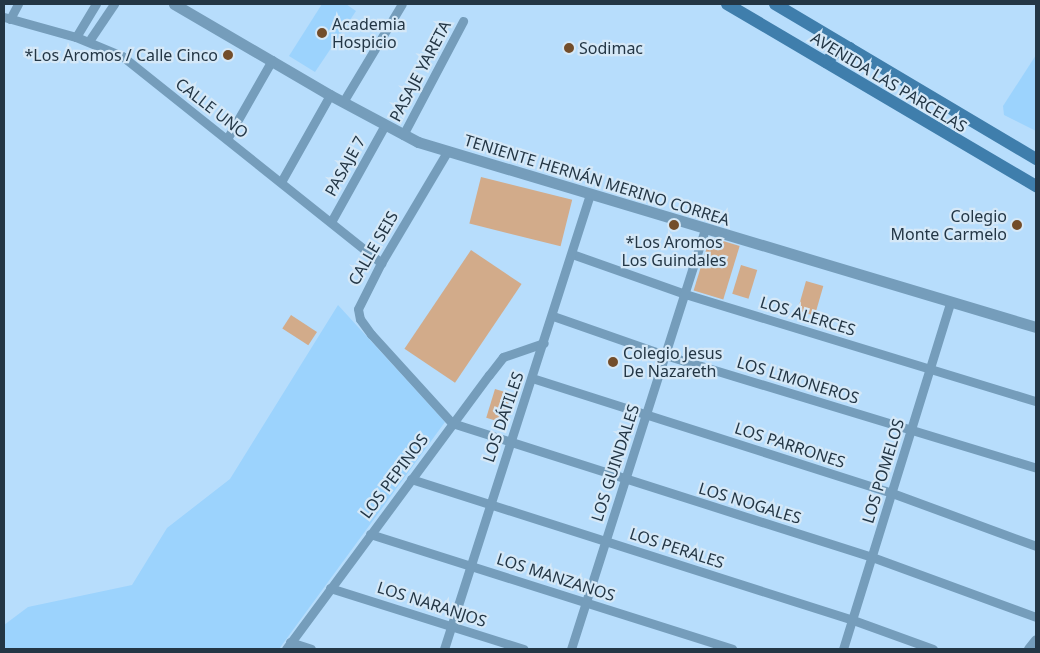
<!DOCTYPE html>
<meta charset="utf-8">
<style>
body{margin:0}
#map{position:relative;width:1040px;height:653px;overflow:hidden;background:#b7ddfc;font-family:"Noto Sans",sans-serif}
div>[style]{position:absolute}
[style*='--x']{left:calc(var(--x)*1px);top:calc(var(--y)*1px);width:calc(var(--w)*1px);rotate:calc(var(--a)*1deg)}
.built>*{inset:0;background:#9cd3fd}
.green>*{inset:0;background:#d2ab8a;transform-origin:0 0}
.minor>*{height:9px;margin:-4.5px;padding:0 4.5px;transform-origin:4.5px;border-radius:4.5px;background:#759dbb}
.tertiary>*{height:11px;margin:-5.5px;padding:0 5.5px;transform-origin:5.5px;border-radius:5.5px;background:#759dbb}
.secondary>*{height:12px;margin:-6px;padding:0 6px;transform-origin:6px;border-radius:6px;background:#3f7eac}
.dots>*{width:14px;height:14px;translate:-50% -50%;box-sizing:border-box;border:2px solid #d5e8f7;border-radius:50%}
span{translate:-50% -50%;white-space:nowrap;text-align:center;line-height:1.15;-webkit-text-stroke:4.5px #d5e8f7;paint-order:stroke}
.poi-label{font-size:16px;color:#233645}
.left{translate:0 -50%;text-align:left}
.right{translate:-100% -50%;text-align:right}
.street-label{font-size:16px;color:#233645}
.frame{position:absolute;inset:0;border:5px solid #233645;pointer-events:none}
</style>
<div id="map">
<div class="built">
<div style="clip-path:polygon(322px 4px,346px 4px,356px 11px,315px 72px,289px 56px)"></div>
<div style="clip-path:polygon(1036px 55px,1036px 131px,1004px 115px,1003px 106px)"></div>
<div style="clip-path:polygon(338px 305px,445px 422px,279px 649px,4px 649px,4px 625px,28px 607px,132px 585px,167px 528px,230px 479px)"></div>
</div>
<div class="green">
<div style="left:481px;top:177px;width:94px;height:48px;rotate:14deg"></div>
<div style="left:710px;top:237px;width:31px;height:56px;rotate:17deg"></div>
<div style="left:471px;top:250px;width:61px;height:119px;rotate:34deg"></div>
<div style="left:741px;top:265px;width:17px;height:30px;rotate:17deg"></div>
<div style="left:806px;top:281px;width:18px;height:31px;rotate:16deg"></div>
<div style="left:291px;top:315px;width:31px;height:16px;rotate:33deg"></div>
<div style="left:495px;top:389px;width:17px;height:30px;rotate:17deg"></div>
</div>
<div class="minor">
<div style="--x:4;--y:17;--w:75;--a:15.5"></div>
<div style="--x:76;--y:37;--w:50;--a:22.4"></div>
<div style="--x:122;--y:56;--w:332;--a:38.6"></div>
<div style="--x:10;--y:19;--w:17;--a:-62"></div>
<div style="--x:76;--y:37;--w:39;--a:-59"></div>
<div style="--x:89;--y:41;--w:45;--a:-56"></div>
<div style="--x:343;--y:102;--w:114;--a:-59"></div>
<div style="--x:403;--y:135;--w:129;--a:-62.2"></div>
<div style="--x:227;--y:139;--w:91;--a:-60.3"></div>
<div style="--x:447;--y:152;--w:129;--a:120.7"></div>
<div style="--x:381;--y:263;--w:51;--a:116.6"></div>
<div style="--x:358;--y:309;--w:10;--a:79"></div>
<div style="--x:360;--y:319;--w:19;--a:54"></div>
<div style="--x:371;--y:334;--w:120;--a:47.7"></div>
<div style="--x:452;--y:423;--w:441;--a:17.7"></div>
<div style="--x:872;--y:557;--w:175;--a:20.1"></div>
<div style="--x:281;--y:182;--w:100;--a:-60.6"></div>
<div style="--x:331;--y:222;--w:111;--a:-60.9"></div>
<div style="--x:572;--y:254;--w:120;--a:19.5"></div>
<div style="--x:685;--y:294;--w:367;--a:17"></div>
<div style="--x:553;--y:316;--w:119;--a:19.2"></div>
<div style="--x:665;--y:355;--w:388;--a:16.9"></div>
<div style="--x:532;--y:378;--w:378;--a:17.7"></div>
<div style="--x:892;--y:493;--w:153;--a:20.2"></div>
<div style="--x:411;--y:479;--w:464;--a:17.7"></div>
<div style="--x:853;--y:620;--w:85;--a:19.9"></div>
<div style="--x:370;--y:534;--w:380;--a:17.6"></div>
<div style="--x:330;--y:588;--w:203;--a:17.5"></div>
<div style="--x:290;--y:642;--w:22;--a:18"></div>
<div style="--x:286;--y:649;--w:341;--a:-53.5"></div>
<div style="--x:489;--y:375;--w:23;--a:-52"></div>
<div style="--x:503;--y:357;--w:43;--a:-18.9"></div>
<div style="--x:444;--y:649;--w:478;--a:-72.2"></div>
<div style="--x:571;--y:649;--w:441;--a:-72.3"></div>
<div style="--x:843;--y:649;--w:364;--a:-72.8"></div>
</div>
<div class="tertiary">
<div style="--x:174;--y:4;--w:181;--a:30.3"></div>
<div style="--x:330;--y:95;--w:100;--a:28.1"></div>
<div style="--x:418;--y:142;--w:645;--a:16.67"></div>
<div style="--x:1029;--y:649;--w:11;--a:-52"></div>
</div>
<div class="secondary">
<div style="--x:727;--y:4;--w:359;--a:30.5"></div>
<div style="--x:775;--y:4;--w:304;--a:30.7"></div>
<div style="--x:826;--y:62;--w:17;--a:-45"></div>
<div style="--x:838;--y:50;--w:12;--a:-9"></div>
</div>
<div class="dots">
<div style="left:322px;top:33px;background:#734d2a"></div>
<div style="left:569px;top:48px;background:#734d2a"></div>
<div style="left:228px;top:55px;background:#734d2a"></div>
<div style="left:674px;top:225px;background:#734d2a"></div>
<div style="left:1017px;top:225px;background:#734d2a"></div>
<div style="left:613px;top:362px;background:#734d2a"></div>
</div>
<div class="poi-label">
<span class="left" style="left:332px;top:33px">Academia<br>Hospicio</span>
<span class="left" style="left:579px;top:48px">Sodimac</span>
<span class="right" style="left:218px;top:55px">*Los Aromos / Calle Cinco</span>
<span class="right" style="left:1007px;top:225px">Colegio<br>Monte Carmelo</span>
<span style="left:674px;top:251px">*Los Aromos<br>Los Guindales</span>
<span class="left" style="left:623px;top:362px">Colegio Jesus<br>De Nazareth</span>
</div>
<div class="street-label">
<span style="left:420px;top:71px;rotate:-62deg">PASAJE YARETA</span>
<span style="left:889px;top:82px;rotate:31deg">AVENIDA LAS PARCELAS</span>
<span style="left:212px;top:108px;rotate:38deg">CALLE UNO</span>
<span style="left:345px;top:166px;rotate:-61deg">PASAJE 7</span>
<span style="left:597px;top:180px;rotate:17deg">TENIENTE HERNÁN MERINO CORREA</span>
<span style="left:373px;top:248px;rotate:-60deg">CALLE SEIS</span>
<span style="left:808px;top:316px;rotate:17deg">LOS ALERCES</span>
<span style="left:798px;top:380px;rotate:17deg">LOS LIMONEROS</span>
<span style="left:503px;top:417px;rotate:-71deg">LOS DÁTILES</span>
<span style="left:790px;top:445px;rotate:18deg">LOS PARRONES</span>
<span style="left:615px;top:463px;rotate:-72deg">LOS GUINDALES</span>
<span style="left:883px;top:471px;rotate:-73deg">LOS POMELOS</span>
<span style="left:394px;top:476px;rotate:-53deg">LOS PEPINOS</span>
<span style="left:750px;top:503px;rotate:17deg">LOS NOGALES</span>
<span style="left:677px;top:548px;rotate:18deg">LOS PERALES</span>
<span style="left:556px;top:577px;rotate:18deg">LOS MANZANOS</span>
<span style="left:432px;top:604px;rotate:18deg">LOS NARANJOS</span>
</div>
<div class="frame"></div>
</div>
